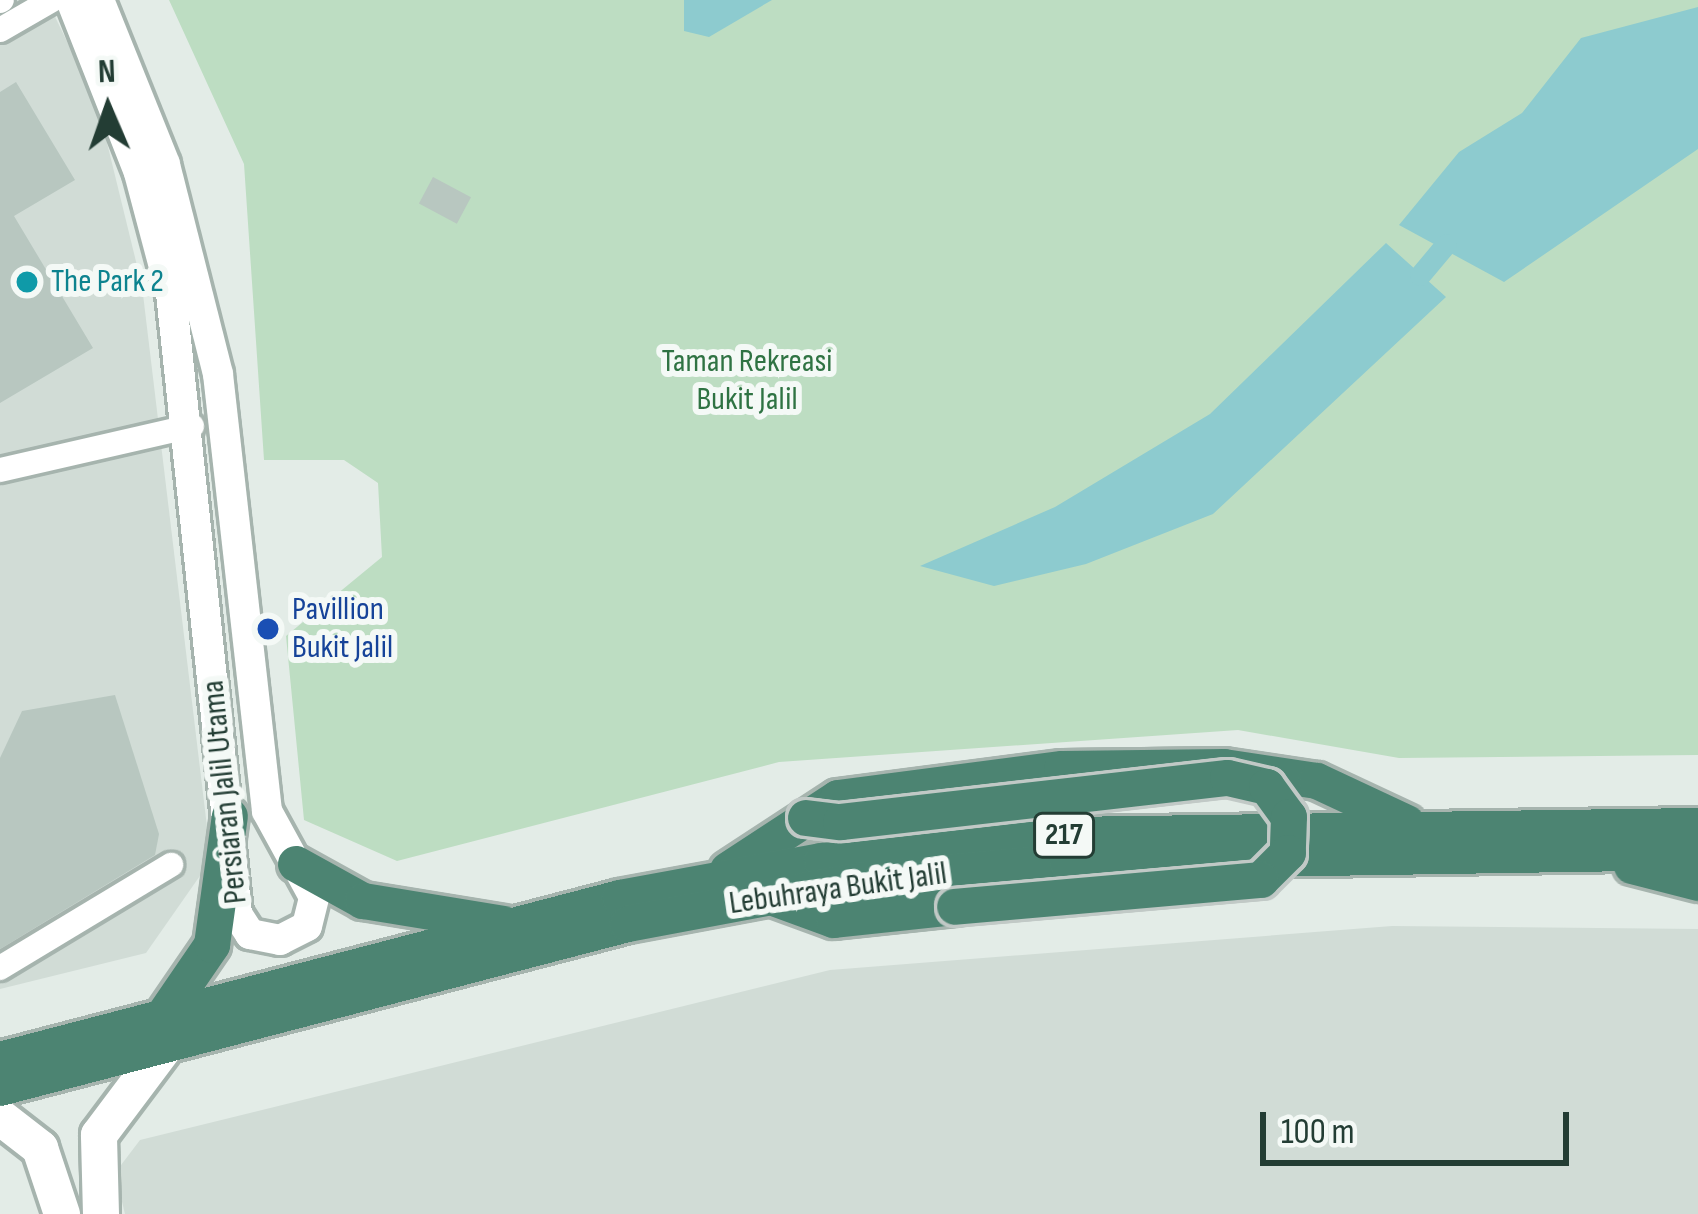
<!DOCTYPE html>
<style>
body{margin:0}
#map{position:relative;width:1698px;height:1214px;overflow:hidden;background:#e3ece7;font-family:"Sofia Sans Condensed",sans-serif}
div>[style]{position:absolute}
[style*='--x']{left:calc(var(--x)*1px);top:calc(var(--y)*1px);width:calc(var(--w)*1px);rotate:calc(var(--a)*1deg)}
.built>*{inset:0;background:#d1dcd6}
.green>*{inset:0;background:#bdddc2}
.water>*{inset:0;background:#8dcbcf}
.canal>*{height:21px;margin:-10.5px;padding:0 10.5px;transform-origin:10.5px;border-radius:10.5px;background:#8dcbcf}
.building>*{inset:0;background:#b8c7c0;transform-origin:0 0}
.roads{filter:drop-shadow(3px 0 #a6b4ae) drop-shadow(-3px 0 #a6b4ae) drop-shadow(0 3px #a6b4ae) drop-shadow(0 -3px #a6b4ae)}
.minor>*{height:24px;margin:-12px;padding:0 12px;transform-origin:12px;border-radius:12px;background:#fff}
.tertiary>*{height:30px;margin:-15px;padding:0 15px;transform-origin:15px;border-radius:15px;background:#fff}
.secondary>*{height:36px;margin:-18px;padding:0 18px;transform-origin:18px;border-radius:18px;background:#fff}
.trunk>*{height:36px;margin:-18px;padding:0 18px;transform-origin:18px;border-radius:18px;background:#4c8472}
.bridges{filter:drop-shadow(3px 0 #c1c9c6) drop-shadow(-3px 0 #c1c9c6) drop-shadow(0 3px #c1c9c6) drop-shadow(0 -3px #c1c9c6)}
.trunk-bridge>*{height:36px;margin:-18px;padding:0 18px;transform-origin:18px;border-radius:18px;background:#4c8472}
.dots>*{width:33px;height:33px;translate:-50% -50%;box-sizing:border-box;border:6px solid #f4f9f6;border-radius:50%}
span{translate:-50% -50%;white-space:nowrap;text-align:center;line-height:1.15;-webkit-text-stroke:12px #f4f9f6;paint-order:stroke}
.shield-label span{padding:3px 9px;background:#f4f9f6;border:3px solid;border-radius:9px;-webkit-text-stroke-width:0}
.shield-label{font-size:30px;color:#233d34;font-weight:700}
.culture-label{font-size:33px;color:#0d838f}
.left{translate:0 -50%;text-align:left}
.park-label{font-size:33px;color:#2f7343}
.transit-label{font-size:33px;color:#164399}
.street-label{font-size:33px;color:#233d34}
.north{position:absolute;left:48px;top:48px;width:120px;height:120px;-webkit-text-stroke:9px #f4f9f6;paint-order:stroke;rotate:358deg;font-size:33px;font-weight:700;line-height:48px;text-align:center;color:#233d34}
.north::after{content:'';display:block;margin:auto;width:42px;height:54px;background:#233d34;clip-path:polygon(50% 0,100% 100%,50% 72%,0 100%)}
.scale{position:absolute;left:1260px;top:1112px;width:309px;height:54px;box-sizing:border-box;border:6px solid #233d34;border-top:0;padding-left:15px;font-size:36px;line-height:42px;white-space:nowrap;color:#233d34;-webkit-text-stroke:9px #f4f9f6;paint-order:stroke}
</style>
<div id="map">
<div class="built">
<div style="clip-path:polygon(0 0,47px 0,98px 106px,142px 286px,211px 860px,146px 953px,0 989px)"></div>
<div style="clip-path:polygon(1392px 926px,1698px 929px,1698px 1214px,125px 1214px,115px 1173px,140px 1140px,830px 970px)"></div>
</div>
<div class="green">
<div style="clip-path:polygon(169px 0,1698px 0,1698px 755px,1399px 758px,1238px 730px,779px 762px,397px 861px,304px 820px,286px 636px,382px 557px,378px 483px,344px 460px,264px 460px,244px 164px)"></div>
</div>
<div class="water">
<div style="clip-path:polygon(684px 0,772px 0,709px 37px,684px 31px)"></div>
<div style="clip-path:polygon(1698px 7px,1698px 149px,1504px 282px,1399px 225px,1459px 152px,1522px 113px,1581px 38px)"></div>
<div style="clip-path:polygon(1386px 243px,1446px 297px,1213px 514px,1086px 564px,994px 586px,920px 566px,1055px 507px,1210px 414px)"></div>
</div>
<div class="canal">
<div style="--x:1420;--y:275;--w:40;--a:-50"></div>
</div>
<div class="building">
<div style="clip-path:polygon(16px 82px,75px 180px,14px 216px,93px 348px,0 403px,0 92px)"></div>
<div style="left:433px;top:177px;width:43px;height:30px;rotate:28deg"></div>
<div style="clip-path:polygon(115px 695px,159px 834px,155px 855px,0 949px,0 758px,22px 711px)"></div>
</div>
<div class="roads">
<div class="minor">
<div style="--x:0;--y:1;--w:2;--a:-27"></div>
<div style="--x:0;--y:30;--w:60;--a:-30"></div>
<div style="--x:0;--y:470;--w:197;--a:-12.9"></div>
<div style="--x:0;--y:968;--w:200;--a:-31.1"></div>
</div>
<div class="tertiary">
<div style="--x:71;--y:0;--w:186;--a:68.5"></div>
<div style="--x:139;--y:173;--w:124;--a:75.1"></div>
<div style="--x:171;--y:293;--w:624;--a:83.93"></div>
<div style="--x:237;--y:914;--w:24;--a:57"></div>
<div style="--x:250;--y:934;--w:31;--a:11"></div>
<div style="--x:280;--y:940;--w:30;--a:-27"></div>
<div style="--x:307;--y:926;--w:30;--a:-76"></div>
<div style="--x:314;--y:897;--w:98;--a:-118.7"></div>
<div style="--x:267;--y:811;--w:440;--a:-96.4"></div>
<div style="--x:218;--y:374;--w:217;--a:-104.2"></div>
<div style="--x:165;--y:164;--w:177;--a:-111.9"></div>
</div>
<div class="secondary">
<div style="--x:0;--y:1117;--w:51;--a:37.8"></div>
<div style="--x:40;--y:1148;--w:70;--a:71.6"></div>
<div style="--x:101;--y:1214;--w:79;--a:-91.5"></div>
<div style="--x:99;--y:1135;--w:105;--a:-53.1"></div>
</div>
<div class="trunk">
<div style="--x:296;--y:864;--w:77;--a:28.9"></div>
<div style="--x:363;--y:901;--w:142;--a:9.3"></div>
<div style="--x:1632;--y:866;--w:68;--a:14.4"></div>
<div style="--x:728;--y:870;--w:131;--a:-33.2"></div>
<div style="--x:838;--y:798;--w:226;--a:-7.4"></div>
<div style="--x:1062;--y:769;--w:162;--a:-0.7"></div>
<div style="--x:1224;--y:767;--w:94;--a:8.6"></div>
<div style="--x:1317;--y:781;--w:99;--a:25"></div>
<div style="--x:771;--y:897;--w:67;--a:20.1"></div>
<div style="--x:834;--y:920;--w:122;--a:-6.1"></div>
<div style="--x:158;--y:1024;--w:96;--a:-55.6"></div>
<div style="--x:212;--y:945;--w:130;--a:-82.1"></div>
<div style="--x:0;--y:1060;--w:641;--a:-14.64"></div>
<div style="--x:620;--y:898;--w:205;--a:-10.4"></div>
<div style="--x:822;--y:861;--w:247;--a:-6"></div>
<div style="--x:1068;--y:835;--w:630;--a:-0.82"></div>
<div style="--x:0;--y:1088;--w:649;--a:-14.64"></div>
<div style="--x:628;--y:924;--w:234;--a:-10.6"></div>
<div style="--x:858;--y:881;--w:210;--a:-5.2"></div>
<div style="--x:1067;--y:862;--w:631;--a:-0.91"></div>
</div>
</div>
<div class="bridges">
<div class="trunk-bridge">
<div style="--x:806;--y:818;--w:35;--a:7"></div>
<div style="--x:841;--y:822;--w:389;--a:-6.5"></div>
<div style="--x:1228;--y:778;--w:40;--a:13"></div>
<div style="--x:1267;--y:787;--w:37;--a:54"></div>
<div style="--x:1289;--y:817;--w:36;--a:92"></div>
<div style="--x:1288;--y:853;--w:38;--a:135"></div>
<div style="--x:1261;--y:880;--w:307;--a:175"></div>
</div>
</div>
<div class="dots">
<div style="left:27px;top:282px;background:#0f9aa8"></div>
<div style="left:268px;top:629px;background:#1a4fb4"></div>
</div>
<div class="shield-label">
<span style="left:1064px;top:835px">217</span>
</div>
<div class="culture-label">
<span class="left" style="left:51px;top:282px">The Park 2</span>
</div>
<div class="park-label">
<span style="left:747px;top:381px">Taman Rekreasi<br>Bukit Jalil</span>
</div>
<div class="transit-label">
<span class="left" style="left:292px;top:629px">Pavillion<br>Bukit Jalil</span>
</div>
<div class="street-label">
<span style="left:225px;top:792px;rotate:-96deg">Persiaran Jalil Utama</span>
<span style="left:838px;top:889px;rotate:-8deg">Lebuhraya Bukit Jalil</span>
</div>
<div class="north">N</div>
<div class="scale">100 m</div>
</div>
